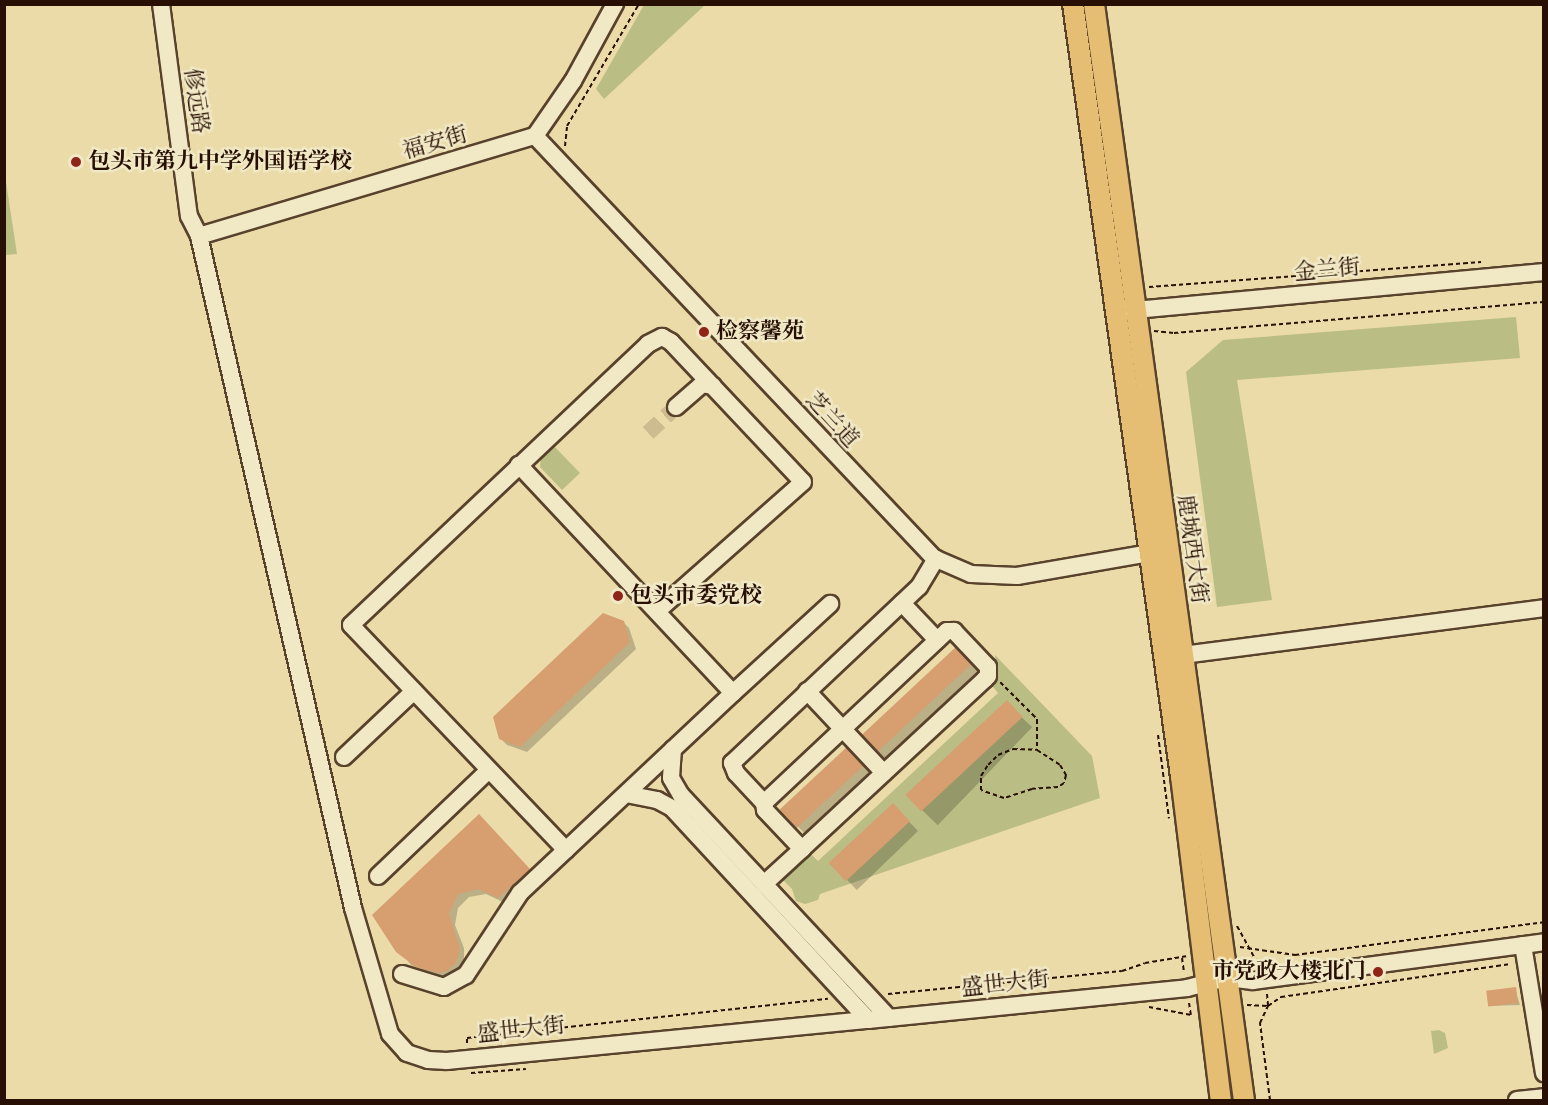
<!DOCTYPE html>
<meta charset="utf-8">
<style>
body{margin:0}
#map{position:relative;width:1548px;height:1105px;overflow:hidden;background:#eadba8;font-family:"IM FELL Double Pica","Noto Serif SC",serif}
div>[style]{position:absolute}
[style*='--x']{left:calc(var(--x)*1px);top:calc(var(--y)*1px);width:calc(var(--w)*1px);rotate:calc(var(--a)*1deg)}
.green>*{inset:0;background:#bbbe84}
.shadow>*{inset:0;background:#0003;transform-origin:0 0}
.building>*{inset:0;background:#d79e6f;transform-origin:0 0}
.minor-tunnel>*{height:16px;margin-top:-8px;transform-origin:0;background:repeating-linear-gradient(90deg,#cdbc8f 0 16px,transparent 0 24px)}
.path>*{height:2px;margin-top:-1px;transform-origin:0;background:repeating-linear-gradient(90deg,#270f03 0 4.5px,transparent 0 7.5px)}
.roads{filter:drop-shadow(2px 0 #58422c) drop-shadow(-2px 0 #58422c) drop-shadow(0 2px #58422c) drop-shadow(0 -2px #58422c)}
.minor>*{height:16px;margin:-8px;padding:0 8px;transform-origin:8px;border-radius:8px;background:#f1e8c6}
.major>*{height:20px;margin:-10px;padding:0 10px;transform-origin:10px;border-radius:10px;background:#e5be74}
.dots>*{width:16px;height:16px;translate:-50% -50%;box-sizing:border-box;border:3px solid #f1e8c6;border-radius:50%}
span{translate:-50% -50%;white-space:nowrap;text-align:center;line-height:1.15;-webkit-text-stroke:5px #f1e8c6;paint-order:stroke}
.street-label{font-size:22px;color:#270f03}
.poi-label{font-size:22px;color:#270f03;font-weight:700}
.left{translate:0 -50%;text-align:left}
.right{translate:-100% -50%;text-align:right}
.frame{position:absolute;inset:0;border:6px solid #270f03;pointer-events:none}
</style>
<div id="map">
<div class="green">
<div style="clip-path:polygon(644px 5px,705px 5px,604px 99px,596px 89px)"></div>
<div style="clip-path:polygon(4px 169px,17px 254px,5px 255px,4px 255px)"></div>
<div style="clip-path:polygon(1516px 317px,1520px 358px,1237px 380px,1272px 600px,1217px 607px,1186px 372px,1223px 340px)"></div>
<div style="clip-path:polygon(553px 445px,580px 473px,562px 490px,540px 467px,541px 456px)"></div>
<div style="clip-path:polygon(995px 655px,1092px 756px,1100px 798px,820px 894px,818px 900px,805px 904px,796px 901px,792px 889px,779px 876px,812px 855px,818px 861px,998px 693px,990px 683px,996px 673px)"></div>
<div style="clip-path:polygon(1439px 1030px,1445px 1033px,1448px 1048px,1434px 1054px,1431px 1031px)"></div>
</div>
<div class="shadow">
<div style="clip-path:polygon(623px 622px,629px 628px,636px 649px,527px 752px,507px 745px,500px 738px)"></div>
<div style="left:956px;top:648px;width:36px;height:130px;rotate:46deg"></div>
<div style="left:1007px;top:703px;width:35px;height:136px;rotate:44deg"></div>
<div style="left:849px;top:747px;width:36px;height:92px;rotate:46deg"></div>
<div style="left:893px;top:805px;width:36px;height:85px;rotate:46deg"></div>
<div style="clip-path:polygon(479px 816px,535px 876px,505px 903px,486px 894px,469px 897px,458px 908px,455px 925px,464px 948px,464px 963px,459px 973px,445px 978px,411px 965px,374px 915px)"></div>
<div style="clip-path:polygon(1515px 989px,1520px 1005px,1489px 1006px)"></div>
</div>
<div class="building">
<div style="clip-path:polygon(603px 613px,624px 621px,630px 642px,520px 747px,499px 739px,493px 717px)"></div>
<div style="left:957px;top:646px;width:23px;height:134px;rotate:47deg"></div>
<div style="left:1007px;top:700px;width:23px;height:139px;rotate:47deg"></div>
<div style="left:849px;top:745px;width:25px;height:95px;rotate:47deg"></div>
<div style="left:893px;top:803px;width:25px;height:88px;rotate:47deg"></div>
<div style="clip-path:polygon(479px 814px,530px 869px,498px 898px,478px 889px,458px 894px,449px 914px,460px 949px,456px 963px,447px 971px,438px 973px,416px 967px,396px 952px,372px 915px)"></div>
<div style="left:1516px;top:987px;width:16px;height:30px;rotate:83deg"></div>
</div>
<div class="minor-tunnel">
<div style="--x:648;--y:433;--w:38;--a:-43"></div>
</div>
<div class="path">
<div style="--x:565;--y:146;--w:20;--a:-84"></div>
<div style="--x:567;--y:126;--w:142;--a:-59.5"></div>
<div style="--x:1149;--y:287;--w:333;--a:-4.3"></div>
<div style="--x:1154;--y:331;--w:20;--a:6"></div>
<div style="--x:1174;--y:333;--w:371;--a:-4.8"></div>
<div style="--x:1000;--y:682;--w:52;--a:45"></div>
<div style="--x:1037;--y:719;--w:31;--a:90"></div>
<div style="--x:1158;--y:735;--w:84;--a:82.5"></div>
<div style="--x:1013;--y:749;--w:24;--a:2"></div>
<div style="--x:1037;--y:750;--w:27;--a:33"></div>
<div style="--x:1060;--y:765;--w:12;--a:59"></div>
<div style="--x:1066;--y:775;--w:8;--a:104"></div>
<div style="--x:1064;--y:783;--w:7;--a:146"></div>
<div style="--x:1058;--y:787;--w:26;--a:176"></div>
<div style="--x:1032;--y:789;--w:29;--a:162"></div>
<div style="--x:1004;--y:798;--w:24;--a:-161"></div>
<div style="--x:981;--y:790;--w:14;--a:-90"></div>
<div style="--x:981;--y:776;--w:13;--a:-58"></div>
<div style="--x:988;--y:765;--w:14;--a:-45"></div>
<div style="--x:998;--y:755;--w:16;--a:-22"></div>
<div style="--x:1237;--y:926;--w:46;--a:61.2"></div>
<div style="--x:1240;--y:947;--w:56;--a:8.3"></div>
<div style="--x:1295;--y:955;--w:251;--a:-7.5"></div>
<div style="--x:1182;--y:958;--w:15;--a:82"></div>
<div style="--x:888;--y:994;--w:235;--a:-5.6"></div>
<div style="--x:1122;--y:971;--w:24;--a:-19"></div>
<div style="--x:1145;--y:963;--w:43;--a:-9.5"></div>
<div style="--x:1267;--y:994;--w:12;--a:85"></div>
<div style="--x:1189;--y:1003;--w:12;--a:81"></div>
<div style="--x:1247;--y:1005;--w:21;--a:3"></div>
<div style="--x:1149;--y:1007;--w:43;--a:10.8"></div>
<div style="--x:467;--y:1043;--w:5;--a:-90"></div>
<div style="--x:467;--y:1038;--w:363;--a:-6.2"></div>
<div style="--x:471;--y:1073;--w:55;--a:-4.2"></div>
<div style="--x:1270;--y:1100;--w:78;--a:-97.4"></div>
<div style="--x:1260;--y:1023;--w:19;--a:-65"></div>
<div style="--x:1268;--y:1006;--w:16;--a:-35"></div>
<div style="--x:1281;--y:997;--w:232;--a:-8.2"></div>
</div>
<div class="roads">
<div class="minor">
<div style="--x:161;--y:4;--w:214;--a:82.5"></div>
<div style="--x:189;--y:216;--w:22;--a:63"></div>
<div style="--x:199;--y:236;--w:689;--a:77.09"></div>
<div style="--x:353;--y:908;--w:131;--a:73.6"></div>
<div style="--x:390;--y:1034;--w:25;--a:48"></div>
<div style="--x:407;--y:1053;--w:22;--a:18"></div>
<div style="--x:428;--y:1060;--w:19;--a:3"></div>
<div style="--x:447;--y:1061;--w:423;--a:-5.6"></div>
<div style="--x:868;--y:1020;--w:321;--a:-5.7"></div>
<div style="--x:1187;--y:988;--w:41;--a:-14"></div>
<div style="--x:1227;--y:978;--w:26;--a:7"></div>
<div style="--x:1253;--y:981;--w:294;--a:-7.6"></div>
<div style="--x:535;--y:136;--w:581;--a:46.6"></div>
<div style="--x:934;--y:558;--w:40;--a:23.4"></div>
<div style="--x:971;--y:574;--w:46;--a:2.5"></div>
<div style="--x:1017;--y:576;--w:147;--a:-9.8"></div>
<div style="--x:199;--y:236;--w:351;--a:-16.6"></div>
<div style="--x:535;--y:136;--w:67;--a:-55.4"></div>
<div style="--x:573;--y:81;--w:88;--a:-61.4"></div>
<div style="--x:1124;--y:311;--w:422;--a:-5.3"></div>
<div style="--x:676;--y:407;--w:35;--a:-41"></div>
<div style="--x:702;--y:384;--w:11;--a:10"></div>
<div style="--x:902;--y:603;--w:51;--a:46.6"></div>
<div style="--x:1183;--y:655;--w:364;--a:-7.4"></div>
<div style="--x:807;--y:691;--w:112;--a:46.8"></div>
<div style="--x:733;--y:693;--w:132;--a:-42.5"></div>
<div style="--x:673;--y:749;--w:29;--a:94"></div>
<div style="--x:671;--y:778;--w:20;--a:60"></div>
<div style="--x:681;--y:795;--w:305;--a:47"></div>
<div style="--x:344;--y:757;--w:96;--a:-43.3"></div>
<div style="--x:626;--y:794;--w:32;--a:11"></div>
<div style="--x:657;--y:800;--w:17;--a:28"></div>
<div style="--x:672;--y:808;--w:289;--a:47.2"></div>
<div style="--x:764;--y:803;--w:41;--a:-133"></div>
<div style="--x:736;--y:773;--w:11;--a:-112"></div>
<div style="--x:732;--y:763;--w:257;--a:-43.3"></div>
<div style="--x:919;--y:587;--w:33;--a:-59"></div>
<div style="--x:566;--y:850;--w:311;--a:-133.7"></div>
<div style="--x:351;--y:625;--w:409;--a:-43.4"></div>
<div style="--x:648;--y:344;--w:16;--a:-27"></div>
<div style="--x:662;--y:337;--w:10;--a:29"></div>
<div style="--x:671;--y:342;--w:192;--a:46.7"></div>
<div style="--x:803;--y:482;--w:195;--a:138.5"></div>
<div style="--x:378;--y:876;--w:152;--a:-43.7"></div>
<div style="--x:764;--y:884;--w:52;--a:-42.6"></div>
<div style="--x:802;--y:849;--w:250;--a:-42.9"></div>
<div style="--x:985;--y:679;--w:4;--a:-45"></div>
<div style="--x:988;--y:676;--w:9;--a:-90"></div>
<div style="--x:988;--y:667;--w:50;--a:-133.4"></div>
<div style="--x:954;--y:631;--w:7;--a:180"></div>
<div style="--x:947;--y:631;--w:251;--a:136.8"></div>
<div style="--x:764;--y:803;--w:7;--a:82"></div>
<div style="--x:765;--y:810;--w:54;--a:46.5"></div>
<div style="--x:1523;--y:945;--w:130;--a:80.7"></div>
<div style="--x:402;--y:974;--w:44;--a:17.2"></div>
<div style="--x:444;--y:987;--w:25;--a:-29"></div>
<div style="--x:466;--y:975;--w:98;--a:-56.6"></div>
<div style="--x:520;--y:893;--w:292;--a:-43.2"></div>
<div style="--x:733;--y:693;--w:313;--a:-133.2"></div>
<div style="--x:1517;--y:1100;--w:27;--a:-6"></div>
</div>
<div class="major">
<div style="--x:1073;--y:4;--w:780;--a:82.04"></div>
<div style="--x:1181;--y:776;--w:326;--a:83"></div>
<div style="--x:1094;--y:4;--w:1106;--a:82.21"></div>
</div>
</div>
<div class="dots">
<div style="left:76px;top:162px;background:#8f2418"></div>
<div style="left:704px;top:332px;background:#8f2418"></div>
<div style="left:618px;top:596px;background:#8f2418"></div>
<div style="left:1378px;top:972px;background:#8f2418"></div>
</div>
<div class="street-label">
<span style="left:196px;top:101px;rotate:82deg">修远路</span>
<span style="left:435px;top:143px;rotate:-16deg">福安街</span>
<span style="left:1327px;top:270px;rotate:-5deg">金兰街</span>
<span style="left:832px;top:420px;rotate:47deg">芝兰道</span>
<span style="left:1192px;top:549px;rotate:82deg">鹿城西大街</span>
<span style="left:1005px;top:984px;rotate:-6deg">盛世大街</span>
<span style="left:521px;top:1030px;rotate:-6deg">盛世大街</span>
</div>
<div class="poi-label">
<span class="left" style="left:88px;top:162px">包头市第九中学外国语学校</span>
<span class="left" style="left:716px;top:332px">检察馨苑</span>
<span class="left" style="left:630px;top:596px">包头市委党校</span>
<span class="right" style="left:1366px;top:972px">市党政大楼北门</span>
</div>
<div class="frame"></div>
</div>
